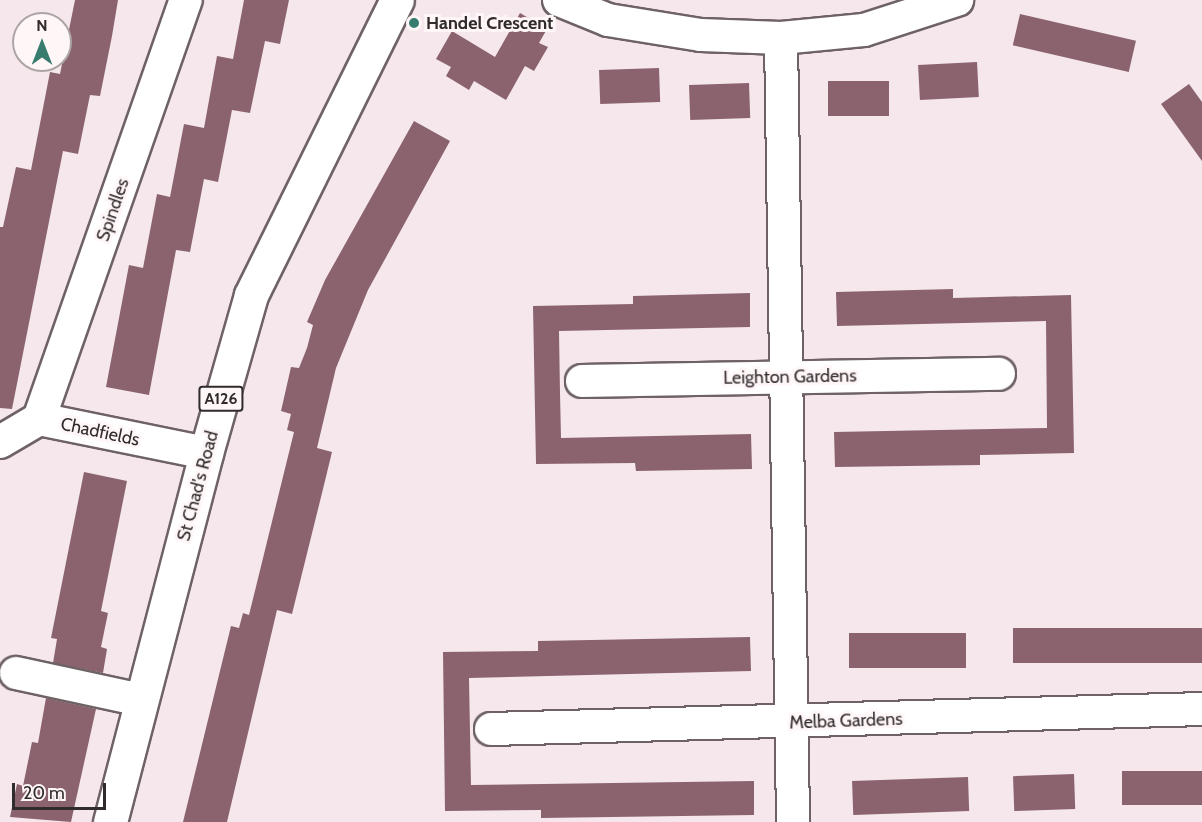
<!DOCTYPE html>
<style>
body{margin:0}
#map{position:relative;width:1202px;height:822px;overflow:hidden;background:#f5e7eb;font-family:Cabin,sans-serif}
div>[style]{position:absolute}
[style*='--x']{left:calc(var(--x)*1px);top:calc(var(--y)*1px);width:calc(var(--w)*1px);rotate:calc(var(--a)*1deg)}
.building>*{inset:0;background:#8a636f;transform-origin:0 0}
.roads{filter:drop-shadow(2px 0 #6e6265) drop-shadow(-2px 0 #6e6265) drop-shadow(0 2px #6e6265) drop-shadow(0 -2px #6e6265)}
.street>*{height:32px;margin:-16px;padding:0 16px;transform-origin:16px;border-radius:16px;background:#fff}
.primary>*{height:33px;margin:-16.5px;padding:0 16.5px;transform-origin:16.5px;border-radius:16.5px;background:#fff}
.dots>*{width:16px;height:16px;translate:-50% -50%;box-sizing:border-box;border:3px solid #fff6f8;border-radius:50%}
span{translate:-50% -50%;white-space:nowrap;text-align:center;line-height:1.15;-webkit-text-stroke:6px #fff6f8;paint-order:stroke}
.shield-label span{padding:2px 4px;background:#fff6f8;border:2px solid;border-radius:4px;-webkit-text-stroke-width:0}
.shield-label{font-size:16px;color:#302b2c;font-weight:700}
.poi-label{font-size:18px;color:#302b2c;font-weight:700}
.left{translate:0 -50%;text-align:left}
.street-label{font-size:18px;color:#302b2c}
.north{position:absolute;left:12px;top:12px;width:60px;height:60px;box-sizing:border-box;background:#fff6f8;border:2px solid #aca5a6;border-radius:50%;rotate:0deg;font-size:16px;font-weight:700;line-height:24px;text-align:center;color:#302b2c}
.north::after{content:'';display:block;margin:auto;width:21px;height:27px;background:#387c6f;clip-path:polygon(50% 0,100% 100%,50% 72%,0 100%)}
.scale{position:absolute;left:12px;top:783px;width:94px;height:27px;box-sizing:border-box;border:3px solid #302b2c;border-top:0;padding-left:8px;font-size:18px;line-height:21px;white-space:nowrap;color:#302b2c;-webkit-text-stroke:4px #fff6f8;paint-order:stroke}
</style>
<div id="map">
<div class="building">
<div style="clip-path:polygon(75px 0,118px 0,112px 36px,100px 96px,90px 95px,78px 154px,63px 151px,12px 409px,0 408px,0 227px,3px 227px,16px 167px,31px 170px,50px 72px,60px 74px)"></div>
<div style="clip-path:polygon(244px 0,289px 0,280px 44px,265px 41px,250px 113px,232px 110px,218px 182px,204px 179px,190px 252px,176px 250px,149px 395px,106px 387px,129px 265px,143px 268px,157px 194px,170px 197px,184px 124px,204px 128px,217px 56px,233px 59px)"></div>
<div style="clip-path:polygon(520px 13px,547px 29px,539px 43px,548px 47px,534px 71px,525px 66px,506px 100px,474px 81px,469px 90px,446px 76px,451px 67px,436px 59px,452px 31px,495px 57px)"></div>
<div style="left:1020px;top:14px;width:119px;height:32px;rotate:13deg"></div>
<div style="left:977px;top:62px;width:35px;height:59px;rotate:87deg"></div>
<div style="left:659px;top:68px;width:34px;height:60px;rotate:88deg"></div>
<div style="left:828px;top:81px;width:61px;height:35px"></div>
<div style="left:749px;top:83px;width:35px;height:60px;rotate:88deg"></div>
<div style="clip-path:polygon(1189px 84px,1202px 102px,1202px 161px,1161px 104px)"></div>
<div style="clip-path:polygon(414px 121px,450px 141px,368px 290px,336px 368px,317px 448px,332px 452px,323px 489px,292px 614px,277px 610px,227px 822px,183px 822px,231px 626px,239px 628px,243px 613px,249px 615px,294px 432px,287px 430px,291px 414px,281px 411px,291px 367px,299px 368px,307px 348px,313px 325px,307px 322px,325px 280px)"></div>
<div style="clip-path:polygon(953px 289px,953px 298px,1071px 295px,1074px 453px,980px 455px,980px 465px,835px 467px,834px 432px,1047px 428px,1046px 321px,837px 326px,836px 292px)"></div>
<div style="clip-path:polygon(750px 293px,750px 327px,559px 331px,560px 393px,561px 438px,751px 434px,752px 469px,636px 471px,635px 463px,536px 464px,533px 306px,633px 304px,633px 296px)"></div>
<div style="clip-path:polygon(84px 472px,127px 481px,101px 611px,108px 613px,101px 647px,107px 649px,103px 673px,53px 663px,57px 639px,51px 638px)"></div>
<div style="left:1202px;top:628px;width:35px;height:189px;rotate:90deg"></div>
<div style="left:966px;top:633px;width:35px;height:117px;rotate:90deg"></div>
<div style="clip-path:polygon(750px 637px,751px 671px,469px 678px,471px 785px,754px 781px,754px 815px,541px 818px,541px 810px,445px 811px,443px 652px,538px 651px,538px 641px)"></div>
<div style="clip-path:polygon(46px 698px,96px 709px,71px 822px,10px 817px,17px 784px,23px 786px,32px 742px,38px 743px)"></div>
<div style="left:1202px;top:771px;width:34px;height:80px;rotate:90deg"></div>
<div style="left:1074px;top:774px;width:35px;height:61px;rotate:88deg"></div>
<div style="left:968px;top:777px;width:34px;height:116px;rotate:88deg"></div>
</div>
<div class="roads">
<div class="street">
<div style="--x:559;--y:0;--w:53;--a:22.2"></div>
<div style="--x:608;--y:20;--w:94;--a:9.2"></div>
<div style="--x:701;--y:35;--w:80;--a:2.1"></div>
<div style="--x:781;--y:38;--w:83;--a:-5.5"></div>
<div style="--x:864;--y:30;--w:98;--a:-17.9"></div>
<div style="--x:781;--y:38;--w:784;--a:89.12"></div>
<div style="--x:582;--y:381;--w:417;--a:-1"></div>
<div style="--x:39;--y:419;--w:444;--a:-70.7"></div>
<div style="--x:0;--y:442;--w:45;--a:-30.5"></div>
<div style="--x:39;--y:419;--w:170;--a:11.5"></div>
<div style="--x:16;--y:673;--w:128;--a:12.2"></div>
<div style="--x:491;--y:729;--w:711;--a:-1.61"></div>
</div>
<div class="primary">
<div style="--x:110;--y:822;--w:381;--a:-75.4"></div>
<div style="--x:206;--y:453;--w:164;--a:-74.1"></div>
<div style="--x:251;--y:295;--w:329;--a:-63.7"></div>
</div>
</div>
<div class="dots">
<div style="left:414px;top:23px;background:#387c6f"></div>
</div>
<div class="shield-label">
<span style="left:221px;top:399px">A126</span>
</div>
<div class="poi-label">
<span class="left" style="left:426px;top:23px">Handel Crescent</span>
</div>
<div class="street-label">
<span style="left:113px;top:210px;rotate:-71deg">Spindles</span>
<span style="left:790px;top:377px;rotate:-1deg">Leighton Gardens</span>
<span style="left:100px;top:432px;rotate:12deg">Chadfields</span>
<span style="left:198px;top:486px;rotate:-75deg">St Chad's Road</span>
<span style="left:846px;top:721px;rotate:-2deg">Melba Gardens</span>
</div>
<div class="north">N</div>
<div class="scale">20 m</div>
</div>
